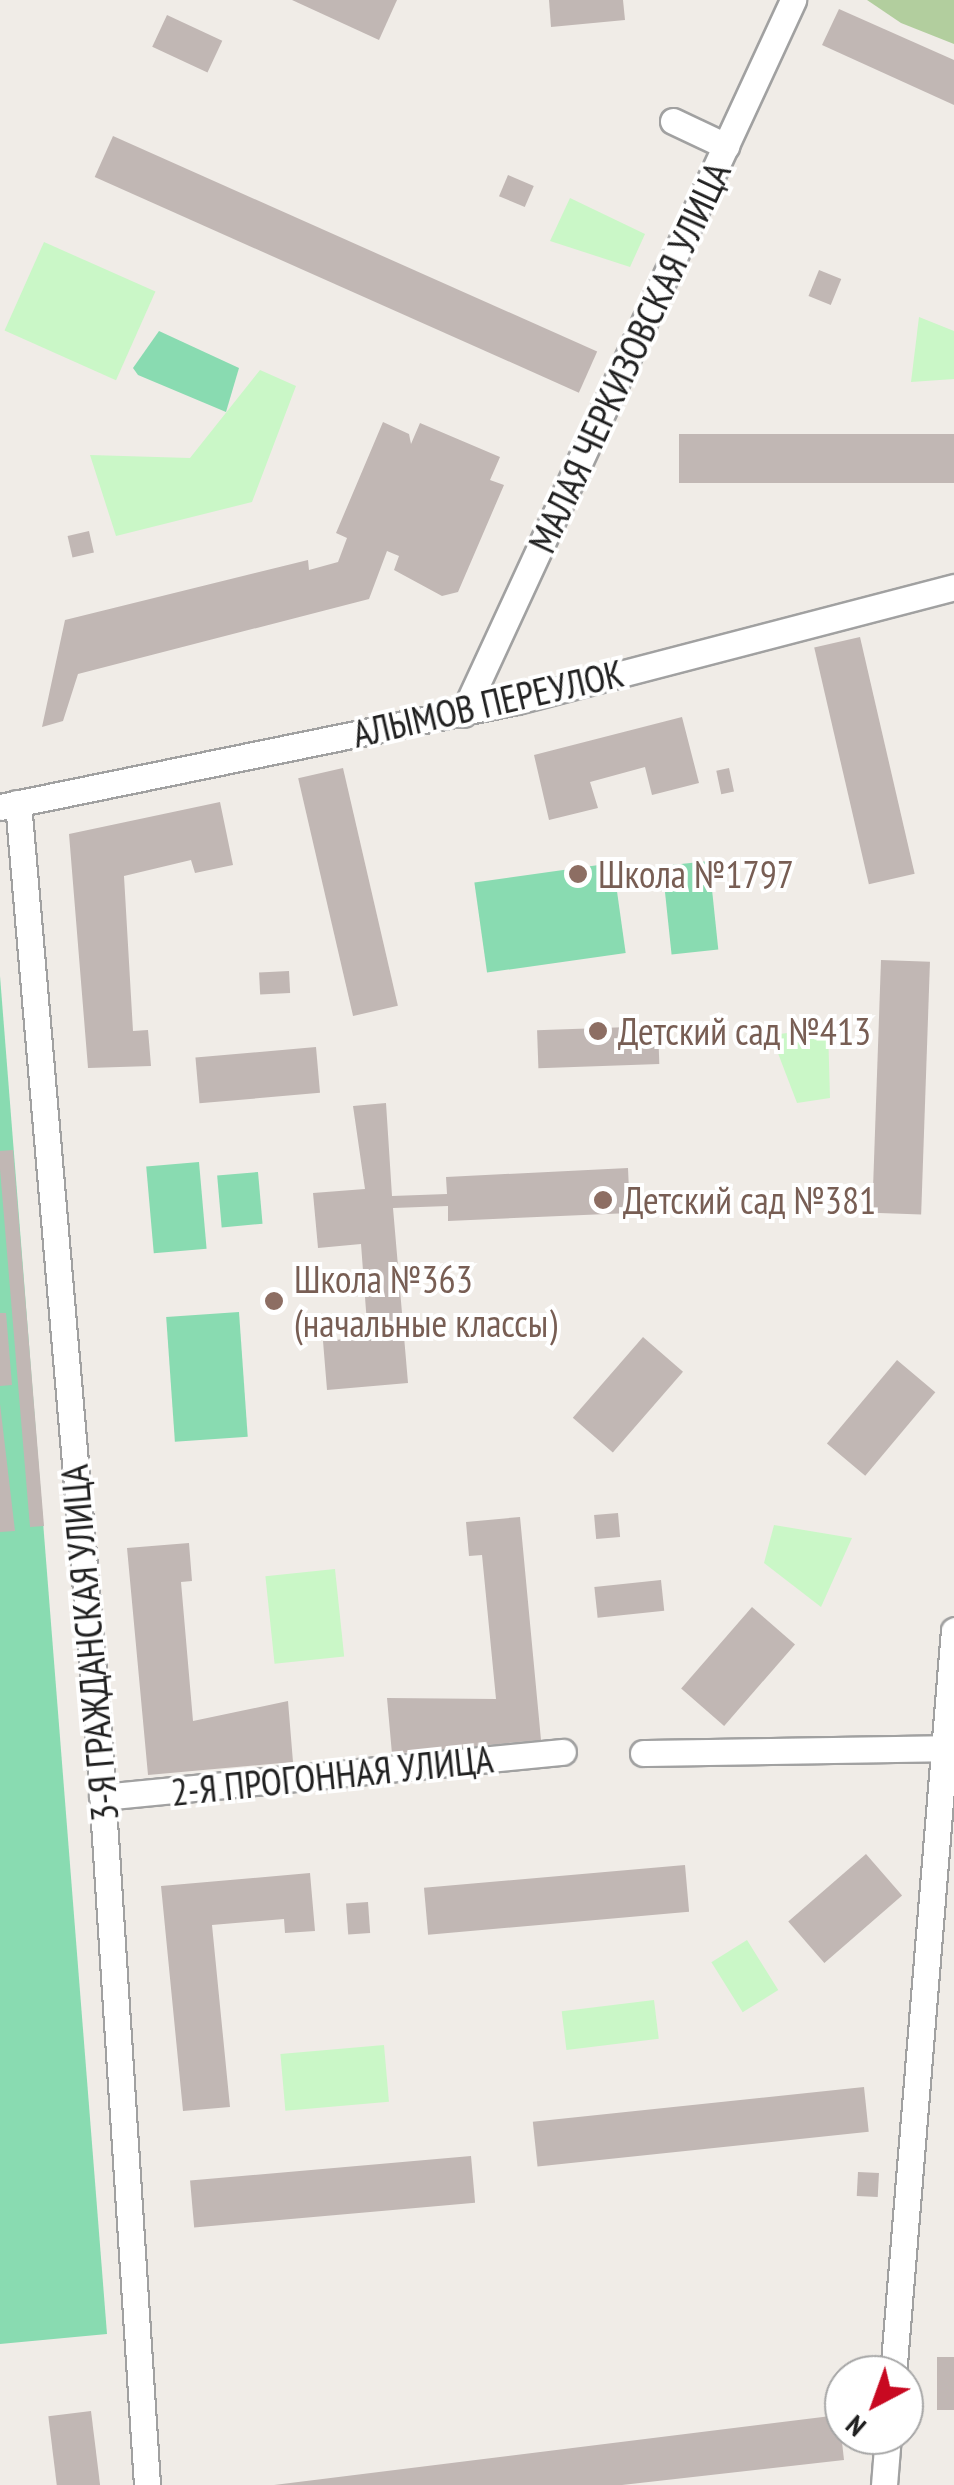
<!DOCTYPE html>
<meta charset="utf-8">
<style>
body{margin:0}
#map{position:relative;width:954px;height:2485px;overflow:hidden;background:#f0ece7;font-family:"PT Sans Narrow",sans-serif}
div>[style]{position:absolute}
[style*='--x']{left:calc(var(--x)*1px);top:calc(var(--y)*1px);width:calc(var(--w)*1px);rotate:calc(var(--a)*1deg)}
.forest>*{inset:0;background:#b2ce9e}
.park>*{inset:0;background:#caf7c7;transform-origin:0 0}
.pitch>*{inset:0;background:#89dbb1;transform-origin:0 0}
.building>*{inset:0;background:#c1b7b4;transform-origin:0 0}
.roads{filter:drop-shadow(2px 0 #a1a1a1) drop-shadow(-2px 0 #a1a1a1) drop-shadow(0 2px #a1a1a1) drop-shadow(0 -2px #a1a1a1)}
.minor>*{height:25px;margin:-12.5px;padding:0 12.5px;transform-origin:12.5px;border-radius:12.5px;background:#fff}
.dots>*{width:28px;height:28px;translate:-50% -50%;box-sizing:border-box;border:5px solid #fff;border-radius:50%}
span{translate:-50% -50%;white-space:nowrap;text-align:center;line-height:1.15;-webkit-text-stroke:8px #fff;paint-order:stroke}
.street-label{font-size:38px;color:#202020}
.education-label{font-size:38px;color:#785e54}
.left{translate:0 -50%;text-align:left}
.north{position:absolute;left:824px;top:2355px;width:100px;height:100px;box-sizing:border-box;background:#fff;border:2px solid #a6a6a6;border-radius:50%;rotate:221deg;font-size:28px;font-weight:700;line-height:40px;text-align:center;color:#202020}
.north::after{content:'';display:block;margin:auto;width:35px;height:45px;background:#c80921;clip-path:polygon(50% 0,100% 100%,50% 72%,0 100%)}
</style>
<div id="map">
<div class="forest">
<div style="clip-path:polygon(867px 0,954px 0,954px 44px,901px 23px)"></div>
</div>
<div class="park">
<div style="clip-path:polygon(570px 198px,645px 234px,630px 267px,550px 241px)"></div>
<div style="left:44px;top:242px;width:122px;height:97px;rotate:24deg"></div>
<div style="clip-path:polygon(919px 317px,954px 331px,954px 379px,911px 382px)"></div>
<div style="clip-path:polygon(260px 370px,296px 386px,252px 502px,116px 536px,90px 455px,190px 458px)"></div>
<div style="clip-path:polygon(828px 1028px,830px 1098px,797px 1103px,771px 1035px)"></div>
<div style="clip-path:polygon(774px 1525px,852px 1538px,821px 1607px,764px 1563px)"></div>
<div style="left:335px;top:1569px;width:88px;height:70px;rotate:84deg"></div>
<div style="left:747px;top:1940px;width:59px;height:42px;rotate:58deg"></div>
<div style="left:654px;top:2000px;width:39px;height:93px;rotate:83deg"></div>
<div style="left:384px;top:2045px;width:57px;height:104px;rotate:85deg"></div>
</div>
<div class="pitch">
<div style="clip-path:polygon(159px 331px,239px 368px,226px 412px,138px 375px,133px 368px)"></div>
<div style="left:709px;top:861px;width:89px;height:47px;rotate:84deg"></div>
<div style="left:613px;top:863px;width:91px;height:140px;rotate:82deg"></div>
<div style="clip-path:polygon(0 976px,107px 2334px,0 2344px)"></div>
<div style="left:199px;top:1162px;width:87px;height:53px;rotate:85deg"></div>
<div style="left:258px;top:1172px;width:52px;height:41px;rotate:85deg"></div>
<div style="left:239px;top:1312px;width:125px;height:73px;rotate:86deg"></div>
</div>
<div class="building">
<div style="clip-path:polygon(292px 0,397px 0,379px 40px)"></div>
<div style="clip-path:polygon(549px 0,623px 0,625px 20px,551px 27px)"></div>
<div style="clip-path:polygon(839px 9px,954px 60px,954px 105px,822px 45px)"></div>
<div style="left:167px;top:15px;width:61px;height:35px;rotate:25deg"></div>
<div style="left:113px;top:136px;width:530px;height:45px;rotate:24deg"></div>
<div style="left:508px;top:175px;width:28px;height:23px;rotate:23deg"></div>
<div style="left:819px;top:270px;width:24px;height:28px;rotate:22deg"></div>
<div style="clip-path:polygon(383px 422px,409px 434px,411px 444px,420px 423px,500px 457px,490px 480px,504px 485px,458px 592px,442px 596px,394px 570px,399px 556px,387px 551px,369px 599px,78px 674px,63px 721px,42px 727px,65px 620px,308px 560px,309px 570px,338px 562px,347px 538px,336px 533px)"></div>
<div style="left:954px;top:434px;width:49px;height:275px;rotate:90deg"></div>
<div style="left:89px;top:531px;width:22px;height:22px;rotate:77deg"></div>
<div style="left:860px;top:637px;width:243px;height:47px;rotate:77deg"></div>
<div style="clip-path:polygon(682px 717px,699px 783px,652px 795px,645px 767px,590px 782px,598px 808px,549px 820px,534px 755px)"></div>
<div style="left:343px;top:768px;width:244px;height:46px;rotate:77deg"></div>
<div style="left:729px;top:768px;width:24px;height:13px;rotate:78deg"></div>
<div style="clip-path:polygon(220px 802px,233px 865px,195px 873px,191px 860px,124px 876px,133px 1031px,148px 1030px,151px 1066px,88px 1068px,69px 834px)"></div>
<div style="left:881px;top:960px;width:49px;height:253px;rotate:2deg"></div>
<div style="left:289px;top:971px;width:22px;height:30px;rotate:87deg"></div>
<div style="left:658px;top:1026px;width:38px;height:121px;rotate:88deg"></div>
<div style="left:316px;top:1047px;width:46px;height:121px;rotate:85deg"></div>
<div style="clip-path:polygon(386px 1103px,392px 1196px,447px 1194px,446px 1177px,628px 1168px,630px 1213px,448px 1221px,448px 1206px,393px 1208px,408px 1383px,327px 1390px,323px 1341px,368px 1337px,361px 1244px,318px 1248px,313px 1193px,365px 1189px,353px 1106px)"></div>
<div style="clip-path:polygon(13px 1150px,44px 1526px,30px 1527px,0 1169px,0 1151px)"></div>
<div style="clip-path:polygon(0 1313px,6px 1313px,12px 1385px,0 1386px)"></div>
<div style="left:643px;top:1337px;width:53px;height:107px;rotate:41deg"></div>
<div style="left:897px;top:1360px;width:50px;height:109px;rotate:40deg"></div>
<div style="clip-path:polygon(0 1404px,15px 1531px,0 1532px)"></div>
<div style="left:618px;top:1513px;width:24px;height:24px;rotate:85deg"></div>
<div style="clip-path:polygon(520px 1517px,541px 1740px,392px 1754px,387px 1698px,496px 1699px,482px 1555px,469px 1556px,466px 1522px)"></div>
<div style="clip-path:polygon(189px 1543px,192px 1581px,181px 1582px,193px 1721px,288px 1701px,293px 1762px,148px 1775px,127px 1548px)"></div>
<div style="left:661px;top:1580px;width:31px;height:67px;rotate:84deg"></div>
<div style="left:752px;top:1607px;width:57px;height:108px;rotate:41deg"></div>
<div style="left:866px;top:1854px;width:55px;height:103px;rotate:49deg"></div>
<div style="left:685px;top:1865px;width:47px;height:262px;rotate:85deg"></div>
<div style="clip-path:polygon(310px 1873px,315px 1931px,285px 1933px,284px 1919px,212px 1925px,230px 2107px,183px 2111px,161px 1886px)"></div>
<div style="left:368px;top:1902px;width:31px;height:22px;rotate:86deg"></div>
<div style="left:864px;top:2087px;width:45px;height:333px;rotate:84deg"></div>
<div style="left:471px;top:2156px;width:47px;height:282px;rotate:85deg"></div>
<div style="left:858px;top:2172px;width:21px;height:24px;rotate:3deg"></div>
<div style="left:954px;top:2357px;width:53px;height:17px;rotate:90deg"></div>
<div style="left:91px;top:2411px;width:75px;height:43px;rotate:83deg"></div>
<div style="clip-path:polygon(839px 2415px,844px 2460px,622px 2485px,274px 2485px)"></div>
</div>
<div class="roads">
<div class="minor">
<div style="--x:673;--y:121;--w:59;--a:25.3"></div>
<div style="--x:463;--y:714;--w:787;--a:-65.19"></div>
<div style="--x:18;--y:803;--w:929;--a:85.06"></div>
<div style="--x:98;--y:1729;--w:758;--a:86.29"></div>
<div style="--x:0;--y:807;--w:528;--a:-11.59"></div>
<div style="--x:517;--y:701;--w:452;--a:-14.6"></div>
<div style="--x:643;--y:1753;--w:302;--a:-0.9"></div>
<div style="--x:102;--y:1797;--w:463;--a:-5.6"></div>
<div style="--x:893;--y:2375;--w:747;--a:-85.32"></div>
<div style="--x:884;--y:2485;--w:50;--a:-85.4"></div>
</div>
</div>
<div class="dots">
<div style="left:578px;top:874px;background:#8d6e63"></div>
<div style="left:598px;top:1031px;background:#8d6e63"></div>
<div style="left:603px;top:1200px;background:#8d6e63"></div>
<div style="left:274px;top:1301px;background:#8d6e63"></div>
</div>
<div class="street-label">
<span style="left:629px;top:357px;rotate:-65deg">МАЛАЯ ЧЕРКИЗОВСКАЯ УЛИЦА</span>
<span style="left:488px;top:703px;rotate:-13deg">АЛЫМОВ ПЕРЕУЛОК</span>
<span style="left:89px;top:1643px;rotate:-95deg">3-Я ГРАЖДАНСКАЯ УЛИЦА</span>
<span style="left:332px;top:1775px;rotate:-6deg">2-Я ПРОГОННАЯ УЛИЦА</span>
</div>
<div class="education-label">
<span class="left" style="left:598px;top:874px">Школа №1797</span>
<span class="left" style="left:618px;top:1031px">Детский сад №413</span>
<span class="left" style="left:623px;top:1200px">Детский сад №381</span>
<span class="left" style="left:294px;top:1301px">Школа №363<br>(начальные классы)</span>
</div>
<div class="north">N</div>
</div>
